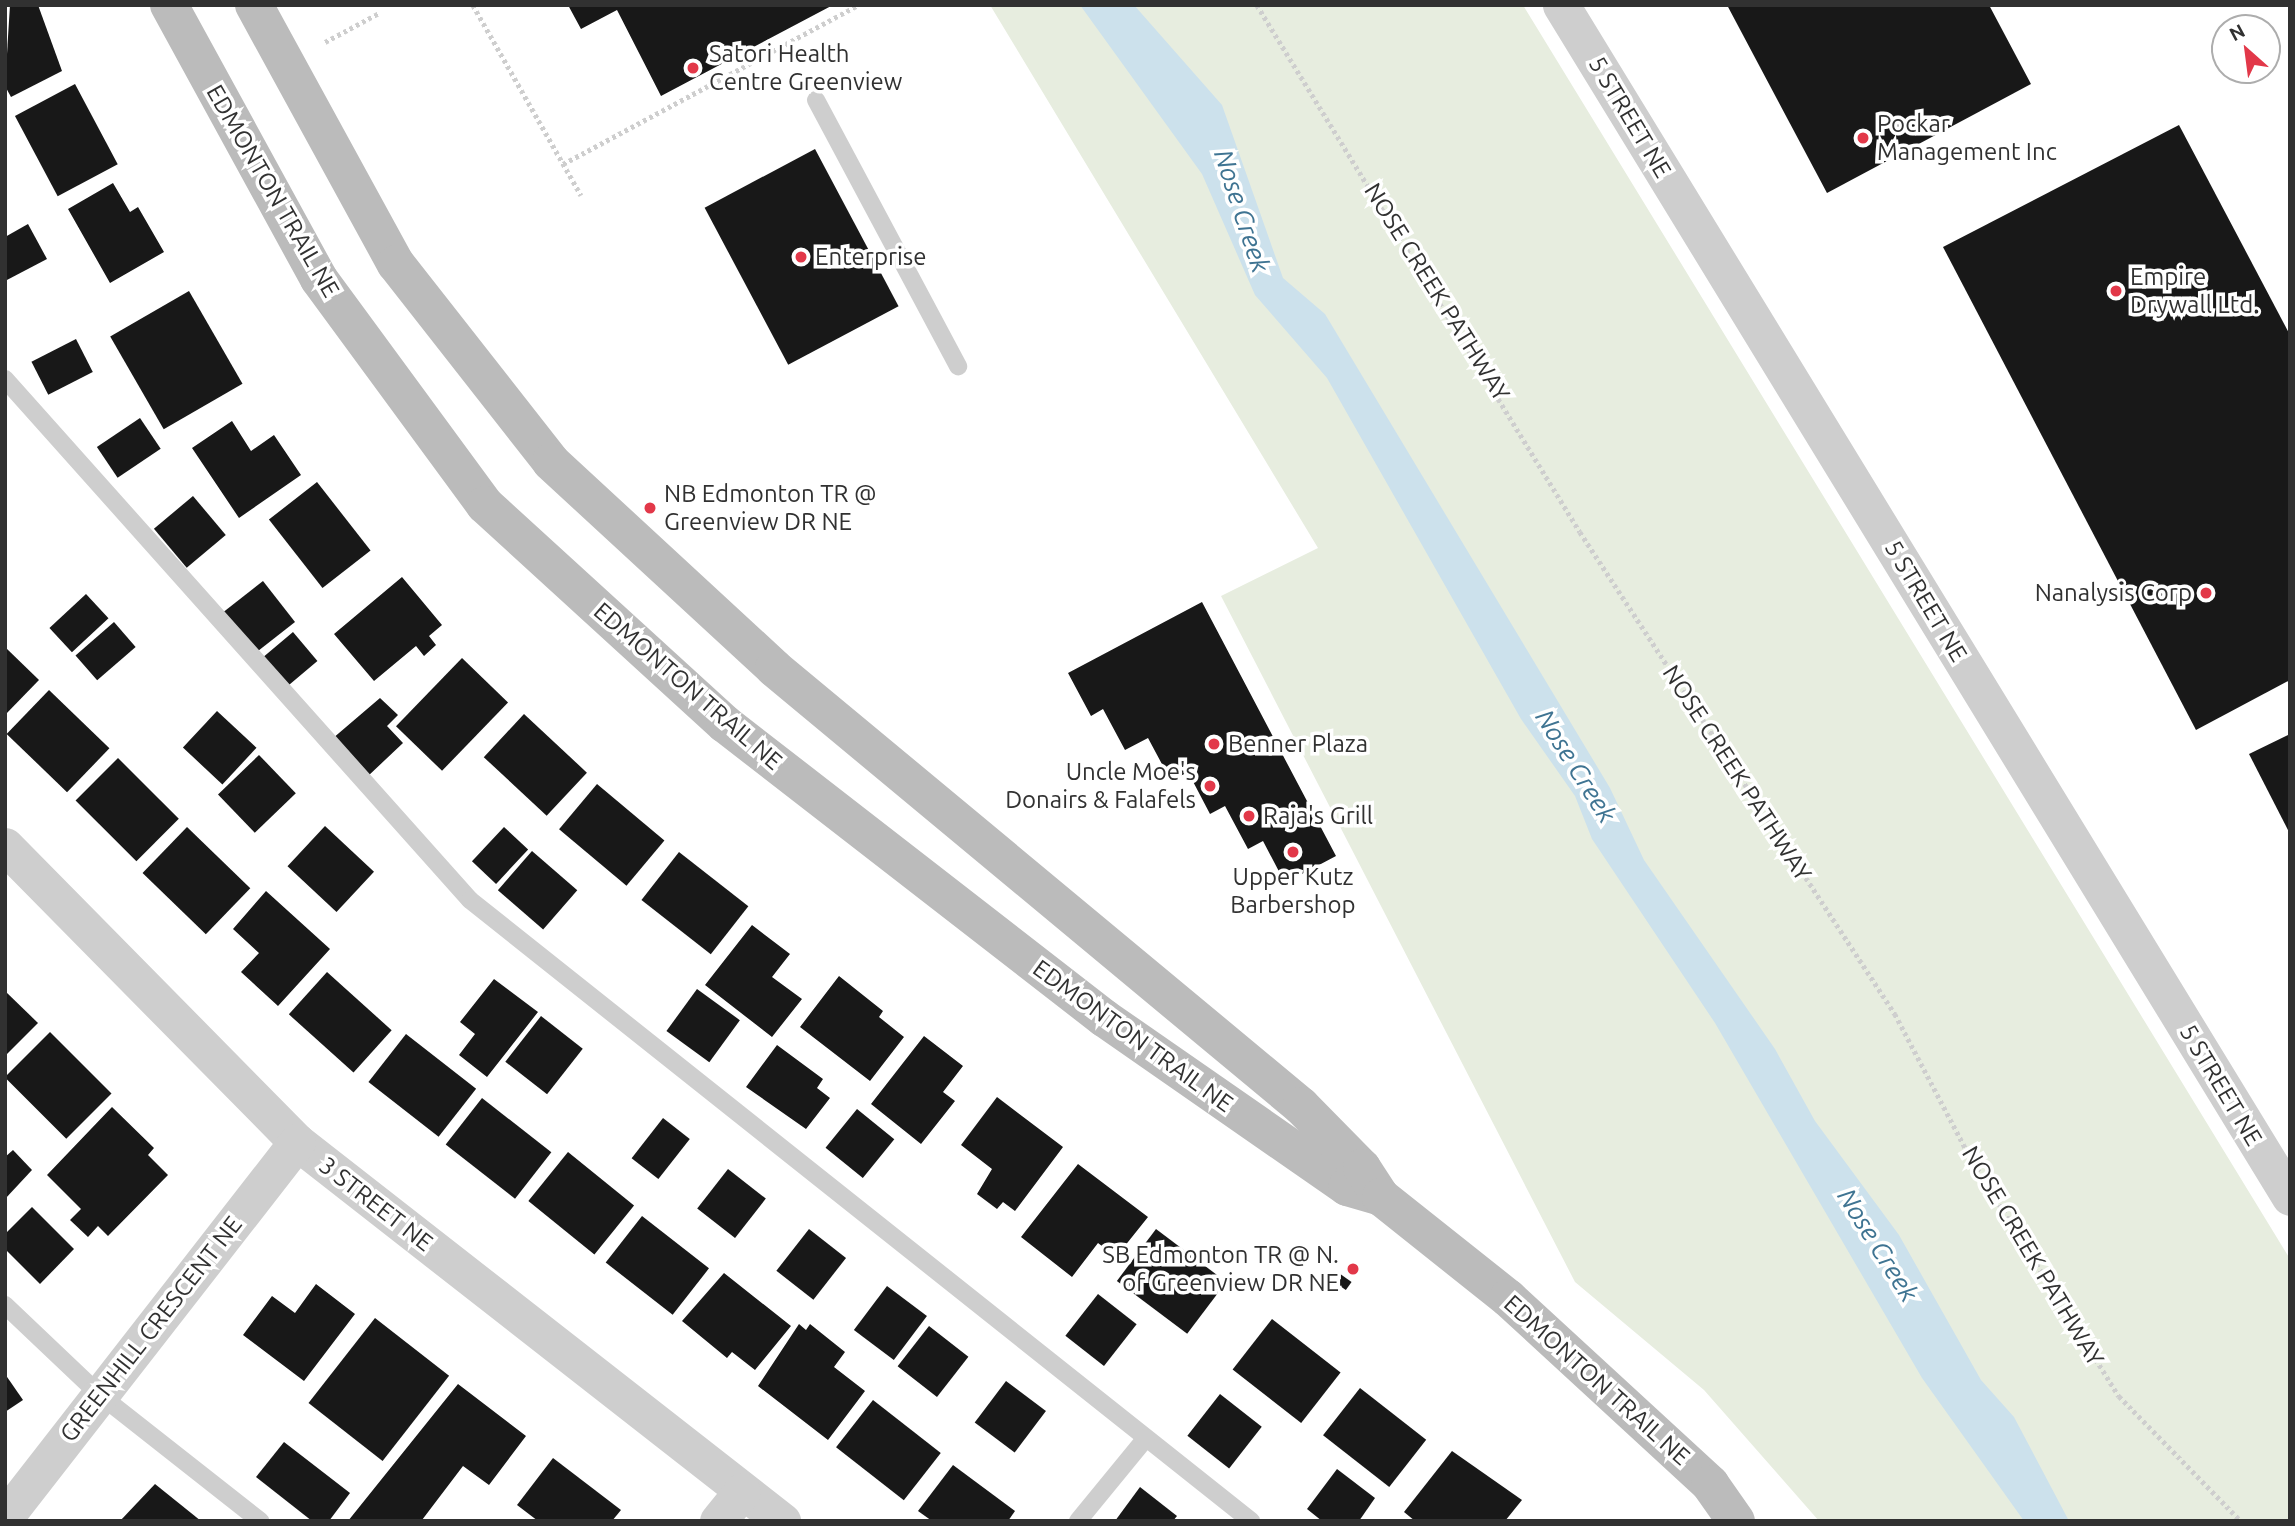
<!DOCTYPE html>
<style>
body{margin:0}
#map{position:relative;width:2295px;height:1526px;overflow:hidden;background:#fff;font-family:Ubuntu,sans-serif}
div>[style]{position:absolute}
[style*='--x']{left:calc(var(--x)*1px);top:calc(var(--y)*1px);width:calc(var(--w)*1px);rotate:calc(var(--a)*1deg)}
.green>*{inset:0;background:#e7eddf}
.water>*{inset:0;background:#cce1ec}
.building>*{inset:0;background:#181818;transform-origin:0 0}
.path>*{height:4.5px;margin-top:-2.25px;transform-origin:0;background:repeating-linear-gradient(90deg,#cecece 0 3.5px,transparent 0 7px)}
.service>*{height:18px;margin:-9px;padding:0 9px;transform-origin:9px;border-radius:9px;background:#cecece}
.minor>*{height:37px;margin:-18.5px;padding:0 18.5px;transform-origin:18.5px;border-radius:18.5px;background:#cecece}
.secondary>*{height:38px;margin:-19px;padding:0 19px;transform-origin:19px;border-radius:19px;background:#bbb}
.dots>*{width:19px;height:19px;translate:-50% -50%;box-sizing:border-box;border:4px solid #fff;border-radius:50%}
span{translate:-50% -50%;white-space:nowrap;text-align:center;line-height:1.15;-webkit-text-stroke:7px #fff;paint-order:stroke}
.poi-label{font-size:24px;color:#313131}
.left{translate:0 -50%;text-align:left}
.right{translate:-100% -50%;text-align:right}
.street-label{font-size:24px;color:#313131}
.water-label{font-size:26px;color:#3f7492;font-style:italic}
.frame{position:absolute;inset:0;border:7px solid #313131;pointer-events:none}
.north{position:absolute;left:2211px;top:14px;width:70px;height:70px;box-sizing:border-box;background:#fff;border:2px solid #adadad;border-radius:50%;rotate:332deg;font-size:19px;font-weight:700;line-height:28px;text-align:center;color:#313131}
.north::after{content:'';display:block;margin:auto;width:24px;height:32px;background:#e23849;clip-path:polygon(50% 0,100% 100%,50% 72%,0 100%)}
</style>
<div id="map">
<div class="green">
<div style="clip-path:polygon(990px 5px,1523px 5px,2290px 1259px,2290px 1521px,1819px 1521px,1704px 1390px,1575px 1282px,1221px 596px,1318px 548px)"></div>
</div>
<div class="water">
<div style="clip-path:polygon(1080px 5px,1134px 5px,1222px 105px,1283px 278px,1325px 314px,1610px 788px,1644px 860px,1775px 1049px,1815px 1121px,1899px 1235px,1981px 1380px,2014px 1417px,2069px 1521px,2024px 1521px,1922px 1378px,1715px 1023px,1592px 839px,1575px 796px,1521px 719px,1327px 378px,1255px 295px,1202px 174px)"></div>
</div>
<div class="building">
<div style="clip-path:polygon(10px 5px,38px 5px,62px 71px,11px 97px,5px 86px)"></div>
<div style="clip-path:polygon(568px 5px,833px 5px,661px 96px,617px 10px,581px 29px)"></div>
<div style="clip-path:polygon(1727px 5px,1989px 5px,2031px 84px,1827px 193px)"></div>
<div style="left:75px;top:84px;width:91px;height:68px;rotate:62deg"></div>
<div style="clip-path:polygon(2179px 125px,2290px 335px,2290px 680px,2196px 730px,1943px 247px)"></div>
<div style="left:815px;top:149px;width:178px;height:125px;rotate:62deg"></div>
<div style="clip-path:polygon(113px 183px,130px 212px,138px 207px,164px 252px,110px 283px,68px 209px)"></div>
<div style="clip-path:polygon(28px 224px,47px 259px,5px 281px,5px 237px)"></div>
<div style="left:189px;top:291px;width:107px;height:91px;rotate:60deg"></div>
<div style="left:76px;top:339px;width:37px;height:50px;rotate:63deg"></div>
<div style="left:140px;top:418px;width:37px;height:52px;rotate:56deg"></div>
<div style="clip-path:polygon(232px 421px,251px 451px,274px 435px,301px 475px,239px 518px,192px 448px)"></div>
<div style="left:317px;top:482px;width:87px;height:61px;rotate:52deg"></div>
<div style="left:193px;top:496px;width:51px;height:51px;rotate:50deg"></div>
<div style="clip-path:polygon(402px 577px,442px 625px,429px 636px,436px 645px,424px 656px,416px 646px,374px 681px,334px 634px)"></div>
<div style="left:263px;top:581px;width:52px;height:51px;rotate:52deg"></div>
<div style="left:86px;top:594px;width:33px;height:50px;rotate:47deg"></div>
<div style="clip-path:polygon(1202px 602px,1336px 856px,1285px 883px,1263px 841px,1248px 849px,1225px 806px,1210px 814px,1188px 772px,1171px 781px,1148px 738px,1125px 750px,1103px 709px,1091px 716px,1068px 673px)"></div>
<div style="left:114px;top:622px;width:33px;height:51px;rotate:49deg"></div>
<div style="left:293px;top:632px;width:38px;height:43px;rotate:50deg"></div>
<div style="clip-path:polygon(5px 647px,39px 680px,5px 715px)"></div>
<div style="left:462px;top:658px;width:64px;height:95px;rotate:44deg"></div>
<div style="left:49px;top:690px;width:84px;height:61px;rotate:44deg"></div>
<div style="clip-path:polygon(380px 698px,398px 715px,387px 726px,403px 743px,367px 777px,332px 739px)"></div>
<div style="left:217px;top:711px;width:54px;height:50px;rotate:43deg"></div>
<div style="left:524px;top:714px;width:86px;height:59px;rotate:43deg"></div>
<div style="clip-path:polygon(2290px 734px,2290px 834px,2249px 754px)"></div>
<div style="left:259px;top:755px;width:53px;height:57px;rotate:46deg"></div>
<div style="left:118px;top:758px;width:86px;height:60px;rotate:45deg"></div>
<div style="left:597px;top:784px;width:88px;height:59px;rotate:40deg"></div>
<div style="left:325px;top:826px;width:67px;height:55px;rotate:43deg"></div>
<div style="left:187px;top:827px;width:88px;height:64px;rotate:44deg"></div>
<div style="left:504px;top:827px;width:33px;height:47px;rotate:43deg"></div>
<div style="left:532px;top:851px;width:60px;height:52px;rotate:41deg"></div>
<div style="left:679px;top:852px;width:88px;height:61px;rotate:38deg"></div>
<div style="clip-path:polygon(266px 891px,330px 949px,278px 1006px,241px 972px,259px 953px,233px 929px)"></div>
<div style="clip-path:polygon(752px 925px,790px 954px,772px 977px,802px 999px,772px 1037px,705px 985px)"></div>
<div style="left:327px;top:972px;width:87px;height:57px;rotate:42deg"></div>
<div style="clip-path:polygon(839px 976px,883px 1011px,879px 1017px,904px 1037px,870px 1081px,800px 1027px)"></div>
<div style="clip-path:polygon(494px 979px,538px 1012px,487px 1077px,459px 1055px,475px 1034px,460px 1022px)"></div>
<div style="left:697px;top:989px;width:53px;height:52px;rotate:36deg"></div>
<div style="clip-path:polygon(5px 991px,38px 1023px,5px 1056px)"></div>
<div style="left:541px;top:1016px;width:53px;height:58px;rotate:38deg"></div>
<div style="left:50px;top:1032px;width:87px;height:64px;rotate:45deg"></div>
<div style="left:406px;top:1034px;width:89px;height:61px;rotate:38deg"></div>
<div style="clip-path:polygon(924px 1036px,963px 1066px,943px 1092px,955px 1101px,921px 1144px,871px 1104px)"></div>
<div style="clip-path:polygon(777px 1045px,823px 1079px,817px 1088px,830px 1098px,806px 1129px,746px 1087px)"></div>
<div style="clip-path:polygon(997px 1097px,1063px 1147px,1015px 1211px,1003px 1202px,997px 1209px,977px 1194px,992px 1169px,961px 1145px)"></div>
<div style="left:482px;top:1098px;width:88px;height:59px;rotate:38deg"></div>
<div style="clip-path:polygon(112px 1107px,154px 1148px,148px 1155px,168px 1175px,108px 1236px,98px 1226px,88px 1237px,70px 1220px,81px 1209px,47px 1175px)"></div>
<div style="left:857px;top:1109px;width:48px;height:50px;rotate:39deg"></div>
<div style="left:663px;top:1118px;width:34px;height:51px;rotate:38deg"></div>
<div style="clip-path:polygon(13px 1150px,32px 1170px,5px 1199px,5px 1157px)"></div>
<div style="left:568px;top:1152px;width:85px;height:63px;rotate:39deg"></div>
<div style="clip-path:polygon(1078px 1164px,1148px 1217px,1116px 1257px,1098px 1243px,1072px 1277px,1021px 1237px)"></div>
<div style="left:728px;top:1169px;width:48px;height:50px;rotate:38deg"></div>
<div style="clip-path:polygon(32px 1207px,74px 1249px,40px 1284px,5px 1249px,5px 1234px)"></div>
<div style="left:642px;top:1216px;width:85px;height:59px;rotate:38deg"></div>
<div style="left:809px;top:1229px;width:47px;height:53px;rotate:38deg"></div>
<div style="left:1156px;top:1229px;width:88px;height:65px;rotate:37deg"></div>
<div style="left:1336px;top:1271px;width:19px;height:10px;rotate:35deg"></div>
<div style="clip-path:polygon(724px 1273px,791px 1326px,755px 1370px,732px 1352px,727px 1358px,682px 1321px)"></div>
<div style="clip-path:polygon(316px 1284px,355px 1314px,304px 1381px,243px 1335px,272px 1296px,295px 1313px)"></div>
<div style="left:887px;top:1286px;width:50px;height:55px;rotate:37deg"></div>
<div style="left:1098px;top:1294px;width:49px;height:53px;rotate:38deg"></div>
<div style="left:375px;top:1318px;width:94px;height:108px;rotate:38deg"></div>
<div style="left:1272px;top:1319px;width:87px;height:64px;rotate:38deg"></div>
<div style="clip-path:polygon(799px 1324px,806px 1330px,810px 1324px,845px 1352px,834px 1367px,865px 1391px,828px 1440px,758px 1386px)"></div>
<div style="left:929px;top:1326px;width:50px;height:51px;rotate:38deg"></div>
<div style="clip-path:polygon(5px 1374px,23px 1400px,5px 1412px)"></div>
<div style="left:1006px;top:1381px;width:50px;height:52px;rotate:37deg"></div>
<div style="clip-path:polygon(458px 1384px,526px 1436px,489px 1485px,463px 1466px,422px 1520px,348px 1521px)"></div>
<div style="left:1360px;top:1388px;width:84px;height:60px;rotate:38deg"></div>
<div style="left:1220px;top:1394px;width:53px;height:53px;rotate:38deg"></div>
<div style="left:873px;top:1400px;width:86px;height:60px;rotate:38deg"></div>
<div style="clip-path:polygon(284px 1442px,350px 1493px,329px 1521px,312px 1521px,256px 1477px)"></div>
<div style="clip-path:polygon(1452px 1451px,1522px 1500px,1505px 1521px,1415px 1521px,1404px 1512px)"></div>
<div style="clip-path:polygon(553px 1458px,621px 1510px,612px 1521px,538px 1521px,517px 1505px)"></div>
<div style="clip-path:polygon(953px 1465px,1015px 1511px,1008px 1521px,932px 1521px,918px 1511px)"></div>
<div style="clip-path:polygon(1337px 1469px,1375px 1498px,1359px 1521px,1322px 1521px,1307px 1509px)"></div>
<div style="clip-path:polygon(155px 1484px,201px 1521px,120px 1521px)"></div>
<div style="clip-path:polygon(1140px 1487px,1177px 1516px,1173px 1521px,1115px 1521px)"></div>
</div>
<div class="path">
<div style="--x:473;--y:5;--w:219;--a:60.4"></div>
<div style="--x:1257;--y:5;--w:618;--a:58.5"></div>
<div style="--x:1580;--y:532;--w:576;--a:56.83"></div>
<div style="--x:1895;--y:1014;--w:161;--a:62.3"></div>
<div style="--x:1970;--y:1157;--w:282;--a:58.1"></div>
<div style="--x:2119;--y:1396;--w:175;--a:45.7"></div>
<div style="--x:325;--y:42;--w:61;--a:-28.2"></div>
<div style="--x:563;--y:164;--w:335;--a:-28.3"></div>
</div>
<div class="service">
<div style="--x:816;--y:100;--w:302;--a:61.9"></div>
<div style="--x:5;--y:379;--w:698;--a:48.25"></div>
<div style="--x:470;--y:900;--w:998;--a:38.49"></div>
<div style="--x:5;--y:1305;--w:131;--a:43.5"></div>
<div style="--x:100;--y:1395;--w:204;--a:38.2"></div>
<div style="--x:1078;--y:1521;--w:107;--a:-50.7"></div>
</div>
<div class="minor">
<div style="--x:1561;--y:5;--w:1397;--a:58.55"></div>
<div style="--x:5;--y:846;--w:416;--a:45.4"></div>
<div style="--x:297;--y:1142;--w:616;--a:38.01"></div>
<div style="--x:5;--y:1517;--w:475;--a:-52.1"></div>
<div style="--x:718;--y:1521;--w:38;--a:-51"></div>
</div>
<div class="secondary">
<div style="--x:169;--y:5;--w:312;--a:61.3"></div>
<div style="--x:319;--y:279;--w:280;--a:53.7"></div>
<div style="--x:485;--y:505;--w:325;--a:42.4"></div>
<div style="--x:725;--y:724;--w:480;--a:37.8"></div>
<div style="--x:1104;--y:1018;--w:296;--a:34.8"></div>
<div style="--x:1347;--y:1187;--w:35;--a:16"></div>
<div style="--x:254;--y:5;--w:295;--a:61.3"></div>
<div style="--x:396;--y:264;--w:251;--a:51.9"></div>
<div style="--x:551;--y:462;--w:304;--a:42.7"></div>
<div style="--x:774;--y:668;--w:685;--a:39.73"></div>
<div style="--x:1301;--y:1106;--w:87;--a:45.5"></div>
<div style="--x:1362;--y:1168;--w:35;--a:57"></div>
<div style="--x:1381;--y:1197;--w:162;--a:38.5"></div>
<div style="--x:1508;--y:1298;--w:275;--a:42.6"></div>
<div style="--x:1710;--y:1484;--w:45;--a:54.9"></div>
</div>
<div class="dots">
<div style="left:693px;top:68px;background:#e23849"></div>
<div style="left:1863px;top:138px;background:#e23849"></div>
<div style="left:801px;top:257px;background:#e23849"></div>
<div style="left:2116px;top:291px;background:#e23849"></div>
<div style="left:650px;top:508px;background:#e23849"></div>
<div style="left:2206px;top:593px;background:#e23849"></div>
<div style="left:1214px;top:744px;background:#e23849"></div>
<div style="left:1210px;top:786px;background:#e23849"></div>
<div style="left:1249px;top:816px;background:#e23849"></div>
<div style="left:1293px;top:852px;background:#e23849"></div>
<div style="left:1353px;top:1269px;background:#e23849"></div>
</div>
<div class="poi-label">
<span class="left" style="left:709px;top:68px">Satori Health<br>Centre Greenview</span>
<span class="left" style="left:1877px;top:138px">Pockar<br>Management Inc</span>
<span class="left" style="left:815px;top:257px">Enterprise</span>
<span class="left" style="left:2130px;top:291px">Empire<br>Drywall Ltd.</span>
<span class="left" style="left:664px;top:508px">NB Edmonton TR @<br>Greenview DR NE</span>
<span class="right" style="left:2192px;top:593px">Nanalysis Corp</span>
<span class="left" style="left:1228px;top:744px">Benner Plaza</span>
<span class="right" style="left:1196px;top:786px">Uncle Moe's<br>Donairs &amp; Falafels</span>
<span class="left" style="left:1263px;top:816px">Raja's Grill</span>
<span style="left:1293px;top:891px">Upper Kutz<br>Barbershop</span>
<span class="right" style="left:1339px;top:1269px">SB Edmonton TR @ N.<br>of Greenview DR NE</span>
</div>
<div class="street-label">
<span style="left:1630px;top:117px;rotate:59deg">5 STREET NE</span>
<span style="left:273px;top:191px;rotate:60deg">EDMONTON TRAIL NE</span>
<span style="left:1437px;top:292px;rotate:58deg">NOSE CREEK PATHWAY</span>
<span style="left:1926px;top:601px;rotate:59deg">5 STREET NE</span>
<span style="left:688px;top:686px;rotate:41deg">EDMONTON TRAIL NE</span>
<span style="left:1737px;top:773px;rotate:57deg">NOSE CREEK PATHWAY</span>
<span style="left:1133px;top:1036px;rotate:36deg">EDMONTON TRAIL NE</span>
<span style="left:2221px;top:1085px;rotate:59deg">5 STREET NE</span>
<span style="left:376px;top:1204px;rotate:38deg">3 STREET NE</span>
<span style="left:2033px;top:1256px;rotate:59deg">NOSE CREEK PATHWAY</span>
<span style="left:151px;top:1329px;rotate:-52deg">GREENHILL CRESCENT NE</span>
<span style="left:1597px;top:1380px;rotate:42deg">EDMONTON TRAIL NE</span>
</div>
<div class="water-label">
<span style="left:1242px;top:211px;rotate:72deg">Nose Creek</span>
<span style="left:1576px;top:766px;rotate:58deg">Nose Creek</span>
<span style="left:1878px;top:1245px;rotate:58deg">Nose Creek</span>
</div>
<div class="frame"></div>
<div class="north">N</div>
</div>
